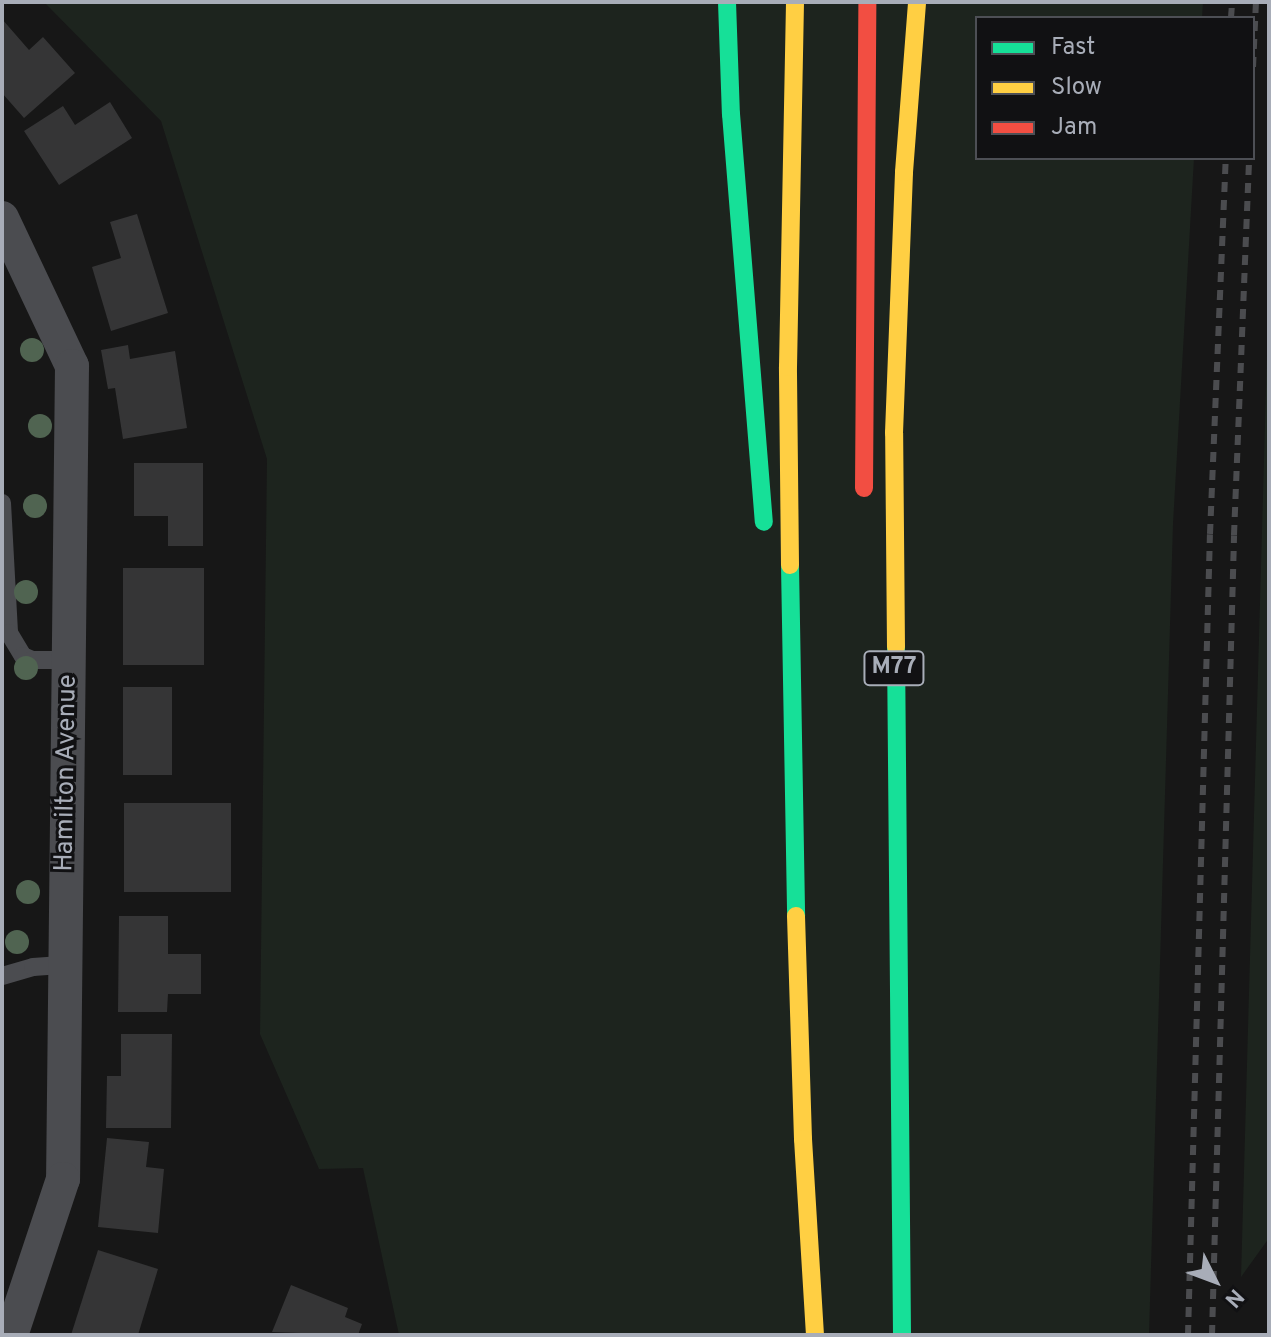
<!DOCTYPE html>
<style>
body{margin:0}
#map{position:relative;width:1271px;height:1337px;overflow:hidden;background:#171717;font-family:Overpass,sans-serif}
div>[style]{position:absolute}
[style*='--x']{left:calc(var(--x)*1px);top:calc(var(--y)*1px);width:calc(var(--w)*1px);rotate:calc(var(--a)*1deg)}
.green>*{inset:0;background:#1d241e}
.building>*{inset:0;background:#353536;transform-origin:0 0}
.lane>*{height:18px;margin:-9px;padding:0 9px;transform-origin:9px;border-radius:9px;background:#4b4c50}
.street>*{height:34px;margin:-17px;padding:0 17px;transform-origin:17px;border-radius:17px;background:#4b4c50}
.fast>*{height:18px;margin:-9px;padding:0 9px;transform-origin:9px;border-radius:9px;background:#16e098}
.slow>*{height:18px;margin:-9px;padding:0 9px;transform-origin:9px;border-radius:9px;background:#ffcf43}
.jam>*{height:18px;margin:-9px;padding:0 9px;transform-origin:9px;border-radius:9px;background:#f24e42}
.rail>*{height:6px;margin-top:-3px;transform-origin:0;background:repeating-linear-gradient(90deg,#4b4c4f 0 10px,transparent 0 18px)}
.trees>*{width:24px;height:24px;margin:-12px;border-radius:50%;background:#506451}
span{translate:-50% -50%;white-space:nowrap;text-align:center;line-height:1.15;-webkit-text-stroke:6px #111113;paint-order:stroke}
.shield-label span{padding:2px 6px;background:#111113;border:2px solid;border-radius:6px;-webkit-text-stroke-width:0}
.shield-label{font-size:24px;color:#a8adb8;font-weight:700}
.street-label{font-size:26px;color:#a8adb8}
.frame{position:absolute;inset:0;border:4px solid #a8adb8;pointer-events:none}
.legend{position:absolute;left:975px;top:16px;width:280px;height:144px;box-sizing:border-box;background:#111113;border:2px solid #4d4f55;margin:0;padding:10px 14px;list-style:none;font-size:24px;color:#a8adb8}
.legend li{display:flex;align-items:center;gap:16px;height:40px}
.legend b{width:40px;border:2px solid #4d4f55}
.north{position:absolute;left:1175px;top:1241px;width:80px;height:80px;-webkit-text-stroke:6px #111113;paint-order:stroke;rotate:132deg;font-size:22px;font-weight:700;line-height:32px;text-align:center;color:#a8adb8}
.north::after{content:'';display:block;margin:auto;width:28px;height:36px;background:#a8adb8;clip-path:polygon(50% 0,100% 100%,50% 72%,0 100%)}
</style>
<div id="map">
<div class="green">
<div style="clip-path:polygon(44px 2px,1203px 2px,1202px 18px,977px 18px,977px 158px,1194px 158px,1173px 524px,1149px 1335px,399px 1335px,363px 1168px,319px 1169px,260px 1034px,267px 459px,161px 121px)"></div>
<div style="clip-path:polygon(1269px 282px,1269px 1238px,1241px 1277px)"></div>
</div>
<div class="building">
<div style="clip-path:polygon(2px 19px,29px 50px,43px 37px,75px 73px,24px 118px,2px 93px)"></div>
<div style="clip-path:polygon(110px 102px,132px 138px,59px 185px,24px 131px,63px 106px,75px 125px)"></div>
<div style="clip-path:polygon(137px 214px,168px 313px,111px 331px,92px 267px,121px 258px,110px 222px)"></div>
<div style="clip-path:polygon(128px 345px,130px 359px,175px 351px,187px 428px,123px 439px,115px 388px,108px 389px,101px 350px)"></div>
<div style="clip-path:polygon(134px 463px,203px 463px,203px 546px,168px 546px,168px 516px,134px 516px)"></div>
<div style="left:123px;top:568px;width:81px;height:97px"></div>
<div style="left:123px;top:687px;width:49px;height:88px"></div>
<div style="left:124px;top:803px;width:107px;height:89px"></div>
<div style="clip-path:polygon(119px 916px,168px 916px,168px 954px,201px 954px,201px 994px,168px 994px,167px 1012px,118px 1012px)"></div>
<div style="clip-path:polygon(121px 1034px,172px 1034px,171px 1128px,106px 1128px,107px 1076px,121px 1076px)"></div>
<div style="clip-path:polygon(107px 1138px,149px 1142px,146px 1167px,164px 1169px,158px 1233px,98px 1227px)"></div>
<div style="clip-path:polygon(98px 1250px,158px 1269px,138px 1335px,71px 1335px)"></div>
<div style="clip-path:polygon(291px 1285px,348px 1308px,345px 1317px,362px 1324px,358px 1335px,272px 1332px)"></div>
</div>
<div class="lane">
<div style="--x:2;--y:503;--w:130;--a:86.9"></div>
<div style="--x:9;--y:633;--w:27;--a:59"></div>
<div style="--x:23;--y:656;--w:10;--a:24"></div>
<div style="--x:32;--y:660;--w:37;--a:0"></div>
<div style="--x:2;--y:976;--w:32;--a:-16"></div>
<div style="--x:33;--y:967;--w:32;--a:-4"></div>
</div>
<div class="street">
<div style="--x:2;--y:218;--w:164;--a:64.7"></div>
<div style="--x:72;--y:366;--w:813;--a:90.63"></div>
<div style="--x:63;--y:1179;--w:164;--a:108.4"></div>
</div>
<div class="fast">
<div style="--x:727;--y:2;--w:112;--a:88"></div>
<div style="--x:731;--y:114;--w:409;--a:85.4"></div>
<div style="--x:790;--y:565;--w:351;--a:89"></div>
<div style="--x:896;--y:647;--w:688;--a:89.5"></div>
</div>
<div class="slow">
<div style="--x:790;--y:565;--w:198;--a:-90.6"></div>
<div style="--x:788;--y:367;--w:365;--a:-88.9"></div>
<div style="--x:896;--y:647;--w:214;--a:-90.5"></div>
<div style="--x:894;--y:433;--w:261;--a:-87.8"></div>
<div style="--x:904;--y:172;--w:170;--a:-85.6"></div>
<div style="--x:796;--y:916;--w:223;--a:88.2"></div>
<div style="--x:803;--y:1139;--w:196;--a:86.5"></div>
</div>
<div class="jam">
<div style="--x:864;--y:488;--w:486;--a:-89.6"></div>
</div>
<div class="rail">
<div style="--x:1231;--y:18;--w:16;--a:-86"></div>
<div style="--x:1253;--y:67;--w:65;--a:-87.4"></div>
<div style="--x:1188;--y:1335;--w:801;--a:-88.43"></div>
<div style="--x:1210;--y:534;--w:376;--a:-87.6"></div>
<div style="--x:1212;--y:1335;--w:800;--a:-88.42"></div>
<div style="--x:1234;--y:535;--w:377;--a:-87.7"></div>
</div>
<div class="trees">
<div style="left:32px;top:350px"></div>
<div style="left:40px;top:426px"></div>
<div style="left:35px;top:506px"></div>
<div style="left:26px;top:592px"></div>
<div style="left:26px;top:668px"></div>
<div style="left:28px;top:892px"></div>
<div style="left:17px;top:942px"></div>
</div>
<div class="shield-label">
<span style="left:894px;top:668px">M77</span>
</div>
<div class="street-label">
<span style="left:67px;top:773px;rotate:-89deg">Hamilton Avenue</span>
</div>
<div class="frame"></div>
<ul class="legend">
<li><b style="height:10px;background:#16e098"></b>Fast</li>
<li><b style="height:10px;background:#ffcf43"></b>Slow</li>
<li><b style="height:10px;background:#f24e42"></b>Jam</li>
</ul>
<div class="north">N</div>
</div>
